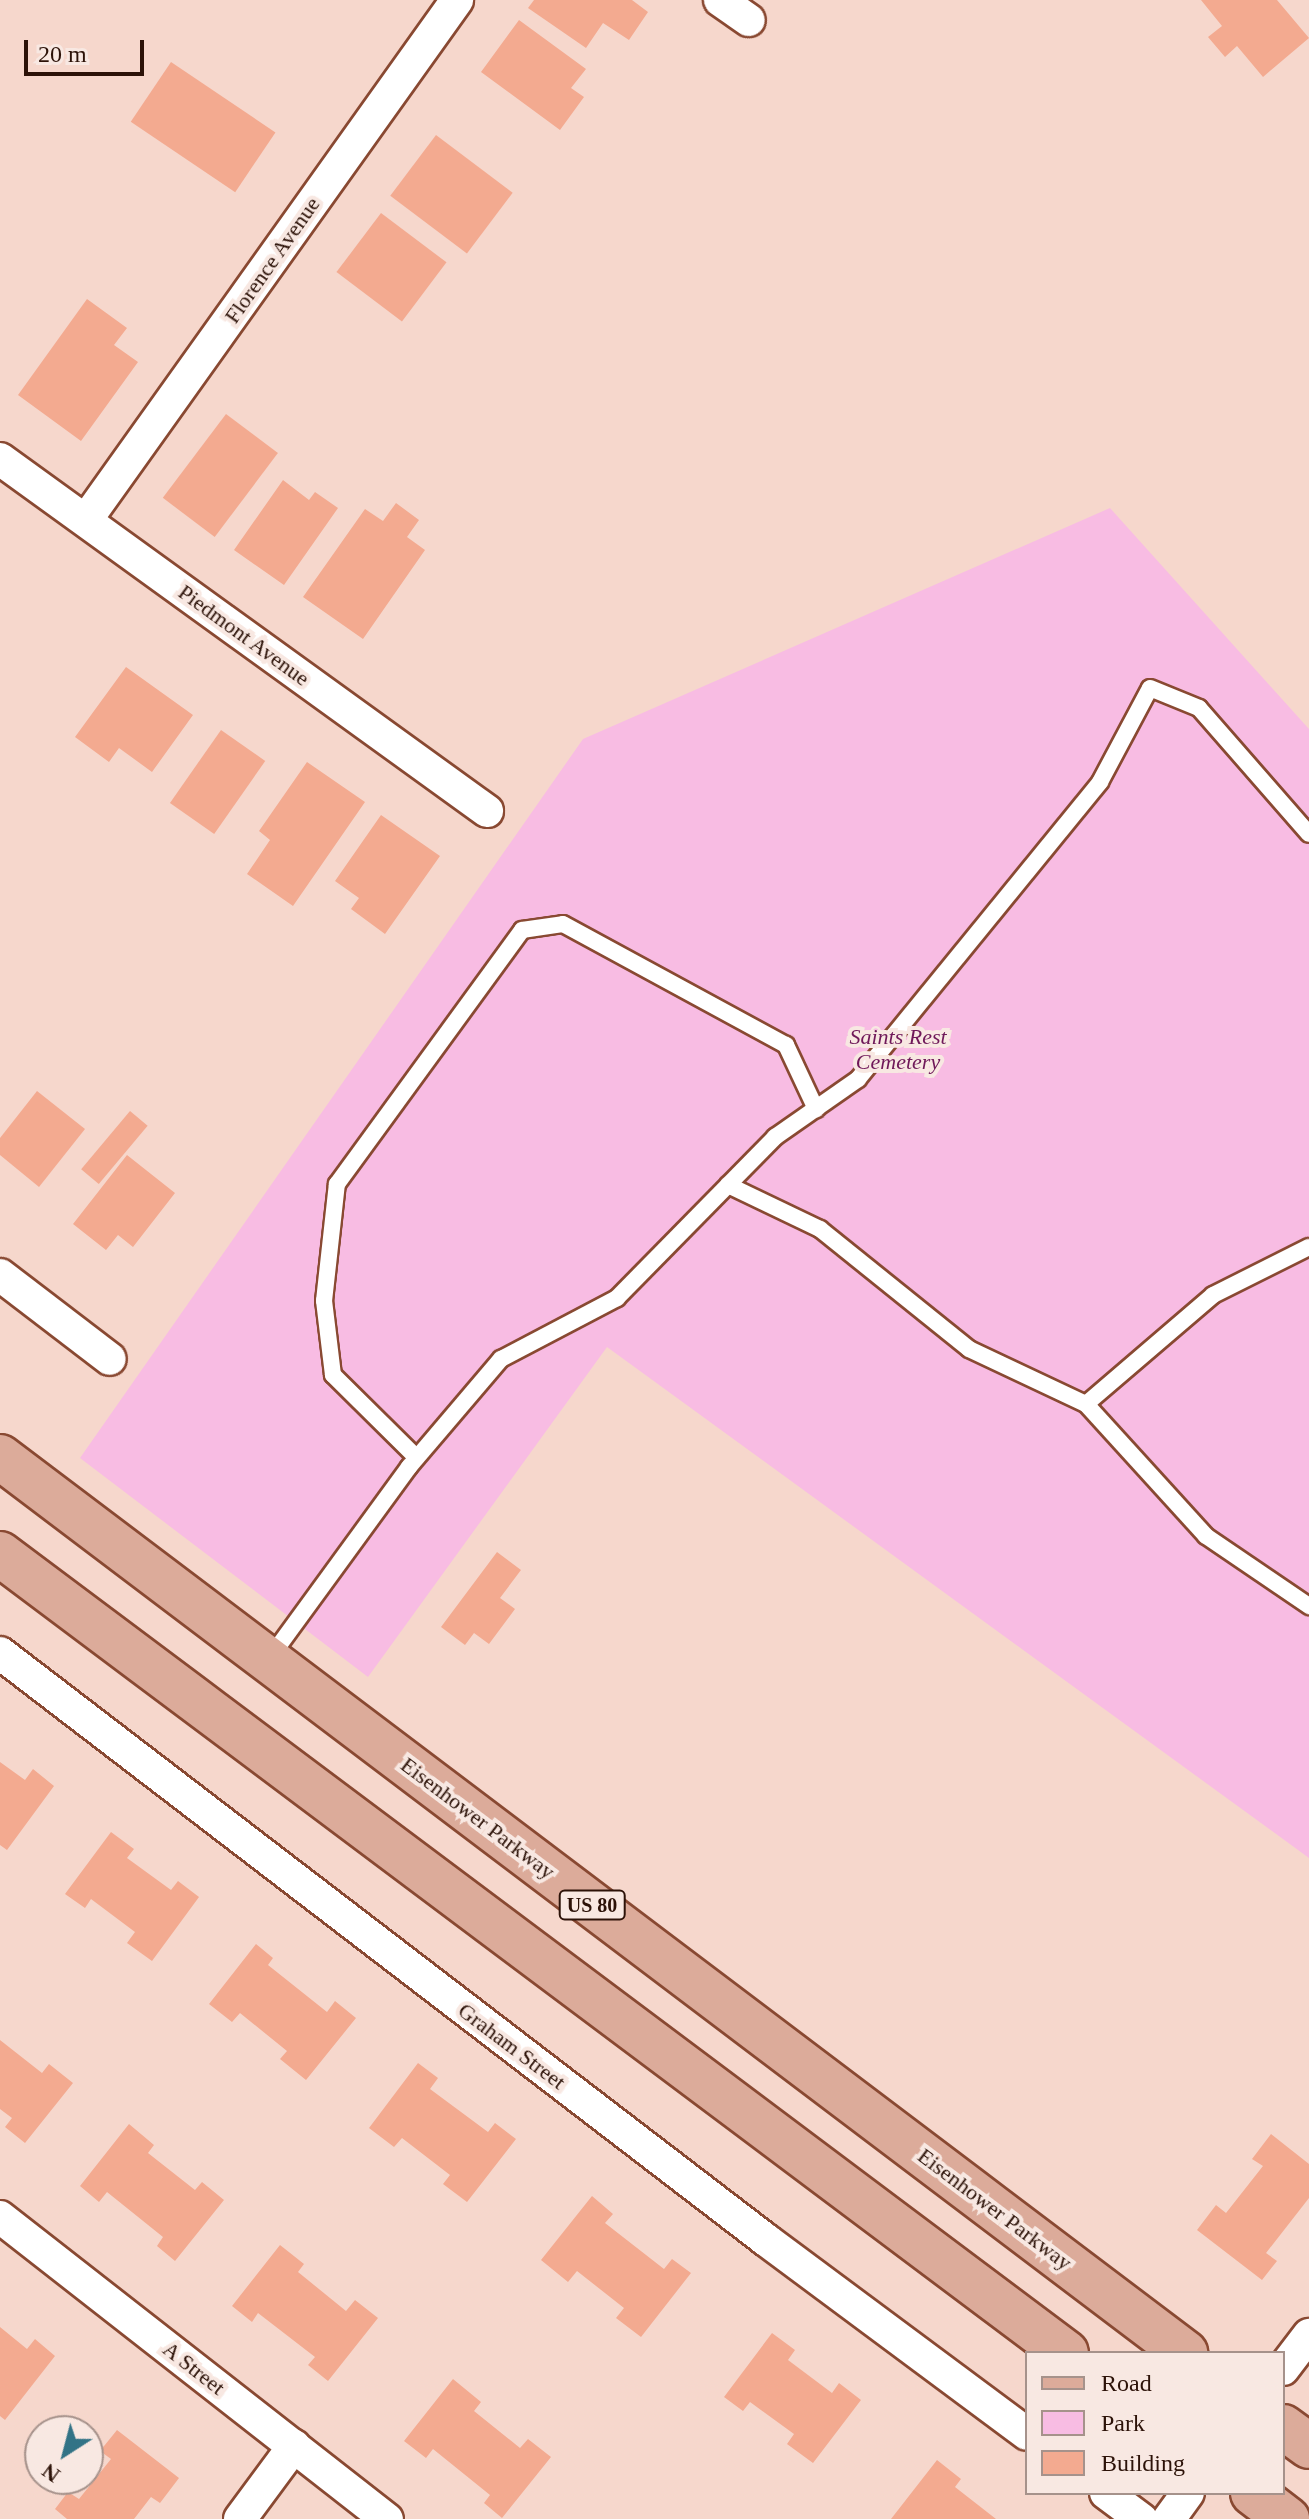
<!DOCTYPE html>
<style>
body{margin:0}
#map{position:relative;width:1309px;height:2519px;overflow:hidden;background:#f6d7cc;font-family:Georgia,serif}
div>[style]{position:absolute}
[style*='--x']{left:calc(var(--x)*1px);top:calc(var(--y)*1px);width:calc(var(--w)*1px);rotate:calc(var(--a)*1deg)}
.green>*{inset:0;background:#f8bce3}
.building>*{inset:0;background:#f3aa90;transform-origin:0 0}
.roads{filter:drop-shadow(2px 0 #894932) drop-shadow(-2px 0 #894932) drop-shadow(0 2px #894932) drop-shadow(0 -2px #894932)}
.service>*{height:16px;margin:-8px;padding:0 8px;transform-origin:8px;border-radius:8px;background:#fff}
.minor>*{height:32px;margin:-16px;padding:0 16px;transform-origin:16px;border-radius:16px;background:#fff}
.primary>*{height:44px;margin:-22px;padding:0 22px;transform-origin:22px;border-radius:22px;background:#dcab9a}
span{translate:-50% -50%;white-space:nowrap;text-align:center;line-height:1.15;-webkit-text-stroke:8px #f8e8e2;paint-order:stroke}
.shield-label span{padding:2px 6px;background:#f8e8e2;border:2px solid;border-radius:6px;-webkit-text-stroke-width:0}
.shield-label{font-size:20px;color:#2c1208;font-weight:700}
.street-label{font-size:22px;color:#2c1208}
.park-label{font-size:22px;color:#6f1859;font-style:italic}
.legend{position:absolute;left:1025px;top:2351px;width:260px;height:144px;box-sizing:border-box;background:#f8e8e2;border:2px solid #a6928b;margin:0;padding:10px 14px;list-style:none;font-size:24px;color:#2c1208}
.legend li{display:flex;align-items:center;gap:16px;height:40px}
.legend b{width:40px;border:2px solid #a6928b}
.north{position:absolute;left:24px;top:2415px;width:80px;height:80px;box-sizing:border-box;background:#f8e8e2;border:2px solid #a6928b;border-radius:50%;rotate:216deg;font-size:22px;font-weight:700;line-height:32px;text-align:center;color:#2c1208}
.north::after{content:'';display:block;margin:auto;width:28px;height:36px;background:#327386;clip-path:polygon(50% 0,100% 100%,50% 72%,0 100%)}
.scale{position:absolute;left:24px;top:40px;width:120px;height:36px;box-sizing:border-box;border:4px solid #2c1208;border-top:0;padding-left:10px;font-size:24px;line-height:28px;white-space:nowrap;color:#2c1208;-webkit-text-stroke:6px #f8e8e2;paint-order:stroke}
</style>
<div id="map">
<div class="green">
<div style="clip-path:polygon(1110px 508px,1309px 729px,1309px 1858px,607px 1347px,368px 1677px,80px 1458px,583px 739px)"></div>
</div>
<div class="building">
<div style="clip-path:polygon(534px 0,632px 0,648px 12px,629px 40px,603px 23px,586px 48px,528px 8px)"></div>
<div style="clip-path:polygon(1201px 0,1277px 0,1309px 38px,1263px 77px,1237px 46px,1225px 57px,1208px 37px,1222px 26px)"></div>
<div style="clip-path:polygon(519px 20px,586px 69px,571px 88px,584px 97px,560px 130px,481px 72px)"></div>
<div style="left:171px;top:62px;width:126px;height:72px;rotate:34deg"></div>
<div style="left:436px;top:135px;width:96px;height:76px;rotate:37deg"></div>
<div style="left:381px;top:213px;width:82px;height:74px;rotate:37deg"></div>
<div style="clip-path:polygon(87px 299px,127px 328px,114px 345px,138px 362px,81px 441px,18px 395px)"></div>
<div style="left:226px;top:414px;width:65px;height:105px;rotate:37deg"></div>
<div style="clip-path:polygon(283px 480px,309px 500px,315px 492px,338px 508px,284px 585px,234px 550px)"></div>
<div style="clip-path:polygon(396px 503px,419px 520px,407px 537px,425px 550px,363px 639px,303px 597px,365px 509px,383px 521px)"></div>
<div style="clip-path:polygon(126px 667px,193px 715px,152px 772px,119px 748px,109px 762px,75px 737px)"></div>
<div style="left:221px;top:730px;width:54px;height:89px;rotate:35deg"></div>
<div style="clip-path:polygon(307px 762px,365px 802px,293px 906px,247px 874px,270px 840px,259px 831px)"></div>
<div style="clip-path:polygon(381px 815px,440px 856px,385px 934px,351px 909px,359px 898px,335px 881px)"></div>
<div style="clip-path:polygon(37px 1091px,85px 1129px,39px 1187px,0 1155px,0 1138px)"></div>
<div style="left:130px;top:1111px;width:23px;height:76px;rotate:40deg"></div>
<div style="clip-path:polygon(127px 1155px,175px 1193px,133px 1247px,118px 1235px,106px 1250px,73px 1224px)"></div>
<div style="clip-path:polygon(497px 1552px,521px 1570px,500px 1598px,515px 1609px,489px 1644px,474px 1633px,465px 1645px,441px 1627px)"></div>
<div style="clip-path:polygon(0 1762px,25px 1780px,33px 1769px,54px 1786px,7px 1850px,0 1845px)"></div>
<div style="clip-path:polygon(111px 1832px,134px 1849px,127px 1858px,171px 1890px,178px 1881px,199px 1897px,152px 1961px,127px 1943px,135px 1932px,91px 1899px,85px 1908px,65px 1894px)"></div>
<div style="clip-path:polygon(256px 1944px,273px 1958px,268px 1965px,327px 2012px,335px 2001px,356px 2018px,306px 2080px,280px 2059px,287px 2051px,240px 2013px,232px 2022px,209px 2004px)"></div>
<div style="clip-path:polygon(0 2040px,42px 2073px,49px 2064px,73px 2083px,25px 2143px,5px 2127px,12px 2118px,0 2109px)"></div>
<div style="clip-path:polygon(418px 2063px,438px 2078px,430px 2089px,488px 2132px,495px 2123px,516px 2139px,467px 2202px,443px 2184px,450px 2175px,402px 2138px,394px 2147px,369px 2128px)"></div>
<div style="clip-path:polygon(129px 2124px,154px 2145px,148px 2153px,195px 2190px,202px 2182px,224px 2200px,175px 2261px,157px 2246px,163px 2237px,107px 2192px,99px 2202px,80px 2186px)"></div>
<div style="clip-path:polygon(1271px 2134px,1309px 2164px,1309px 2198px,1266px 2253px,1277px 2261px,1262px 2280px,1197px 2230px,1216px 2205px,1226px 2213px,1263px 2166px,1252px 2159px)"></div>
<div style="clip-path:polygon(592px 2196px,613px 2214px,605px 2223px,664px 2269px,672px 2259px,691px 2273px,641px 2337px,616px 2318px,624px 2308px,577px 2271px,568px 2282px,541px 2260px)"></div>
<div style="clip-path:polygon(280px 2245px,304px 2264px,298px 2272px,346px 2311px,355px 2300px,378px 2318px,328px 2381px,308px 2365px,315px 2357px,258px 2313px,252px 2322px,232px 2306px)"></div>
<div style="clip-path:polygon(0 2327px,27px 2349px,35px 2339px,55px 2356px,5px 2420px,0 2416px)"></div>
<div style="clip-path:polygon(772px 2333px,795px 2350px,788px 2360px,832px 2393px,839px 2383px,861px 2400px,813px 2463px,787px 2444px,794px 2434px,750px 2402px,743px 2411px,724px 2397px)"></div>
<div style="clip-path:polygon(453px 2379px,481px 2402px,474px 2411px,520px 2448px,528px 2439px,551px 2457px,502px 2518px,484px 2503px,490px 2495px,433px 2449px,426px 2458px,404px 2441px)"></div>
<div style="clip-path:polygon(117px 2430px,179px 2478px,160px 2503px,151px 2497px,134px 2519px,67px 2519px,55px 2509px,68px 2492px,79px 2499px,111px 2459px,100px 2451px)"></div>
<div style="clip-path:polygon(937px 2460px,961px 2479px,955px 2487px,996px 2519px,891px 2519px)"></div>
</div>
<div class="roads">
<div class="service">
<div style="--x:728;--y:1185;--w:102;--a:25.6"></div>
<div style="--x:820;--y:1229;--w:191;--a:38.8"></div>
<div style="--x:969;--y:1349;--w:129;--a:25.2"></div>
<div style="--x:1086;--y:1404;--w:167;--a:-40.6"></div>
<div style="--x:1213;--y:1295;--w:107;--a:-26.6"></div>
<div style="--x:1086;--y:1404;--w:178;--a:47.7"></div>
<div style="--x:1206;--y:1536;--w:125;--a:34.2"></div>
<div style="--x:416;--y:1457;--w:117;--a:-135.3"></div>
<div style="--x:333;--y:1375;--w:75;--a:-96.9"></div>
<div style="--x:324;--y:1301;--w:118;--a:-83.7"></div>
<div style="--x:337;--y:1184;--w:314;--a:-53.9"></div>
<div style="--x:522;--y:930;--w:41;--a:-8.3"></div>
<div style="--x:563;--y:924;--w:254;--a:28.5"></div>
<div style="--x:786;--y:1045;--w:71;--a:64.9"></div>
<div style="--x:269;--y:1659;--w:238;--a:-53.9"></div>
<div style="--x:409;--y:1467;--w:142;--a:-49.6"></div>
<div style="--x:501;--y:1359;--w:131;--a:-27.7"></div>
<div style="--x:617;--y:1298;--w:226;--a:-45.5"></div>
<div style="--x:775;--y:1137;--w:101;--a:-34.9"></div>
<div style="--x:858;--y:1079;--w:383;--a:-50.8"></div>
<div style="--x:1100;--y:782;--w:106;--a:-62"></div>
<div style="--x:1150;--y:688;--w:53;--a:22.2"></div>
<div style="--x:1199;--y:708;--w:167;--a:48.9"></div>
</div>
<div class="minor">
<div style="--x:720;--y:0;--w:35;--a:35"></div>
<div style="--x:0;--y:459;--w:601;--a:35.86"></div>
<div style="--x:86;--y:520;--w:639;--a:-54.49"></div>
<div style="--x:0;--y:1275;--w:138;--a:37.4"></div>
<div style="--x:0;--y:1653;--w:965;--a:37.46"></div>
<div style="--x:766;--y:2240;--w:325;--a:36.6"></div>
<div style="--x:0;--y:2217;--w:491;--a:38"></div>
<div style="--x:1283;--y:2369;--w:43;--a:-52.6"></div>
<div style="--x:1106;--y:2493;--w:44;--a:36.6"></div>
<div style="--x:240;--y:2519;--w:91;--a:-53.5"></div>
<div style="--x:1169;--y:2519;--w:32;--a:-54"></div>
</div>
<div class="primary">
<div style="--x:0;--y:1457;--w:1486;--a:37.09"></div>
<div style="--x:0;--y:1554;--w:1332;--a:36.85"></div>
<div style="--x:1283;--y:2427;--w:32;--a:36"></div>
<div style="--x:1253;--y:2493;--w:43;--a:37.4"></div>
</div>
</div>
<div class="shield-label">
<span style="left:592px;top:1905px">US 80</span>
</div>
<div class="street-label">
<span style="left:272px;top:260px;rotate:-55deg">Florence Avenue</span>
<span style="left:244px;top:635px;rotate:36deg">Piedmont Avenue</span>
<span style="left:478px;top:1818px;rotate:37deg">Eisenhower Parkway</span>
<span style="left:512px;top:2046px;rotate:37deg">Graham Street</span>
<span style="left:995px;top:2209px;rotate:37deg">Eisenhower Parkway</span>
<span style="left:194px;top:2368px;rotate:38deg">A Street</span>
</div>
<div class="park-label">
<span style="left:898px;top:1049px">Saints Rest<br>Cemetery</span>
</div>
<ul class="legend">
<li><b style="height:10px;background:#dcab9a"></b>Road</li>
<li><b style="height:22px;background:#f8bce3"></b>Park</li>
<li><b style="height:22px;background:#f3aa90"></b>Building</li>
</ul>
<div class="north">N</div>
<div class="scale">20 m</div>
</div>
